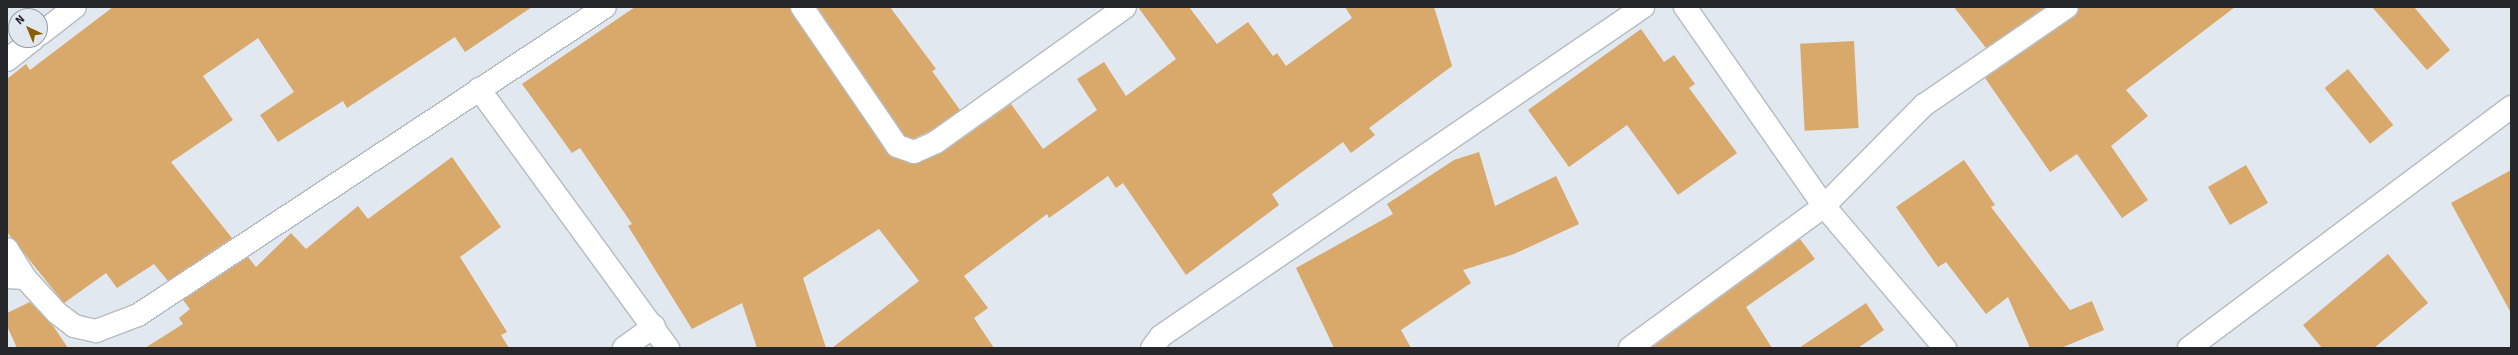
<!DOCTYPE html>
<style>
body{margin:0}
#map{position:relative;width:2518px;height:355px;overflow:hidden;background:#e1e8ef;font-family:Signika,sans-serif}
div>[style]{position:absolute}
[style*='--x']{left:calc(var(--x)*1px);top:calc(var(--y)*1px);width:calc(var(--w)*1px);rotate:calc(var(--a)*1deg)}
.building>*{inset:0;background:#d9a86b;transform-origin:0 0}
.roads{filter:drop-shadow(1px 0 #b5bbc2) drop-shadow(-1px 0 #b5bbc2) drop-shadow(0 1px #b5bbc2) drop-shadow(0 -1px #b5bbc2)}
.street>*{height:22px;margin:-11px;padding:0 11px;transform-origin:11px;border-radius:11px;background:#fff}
span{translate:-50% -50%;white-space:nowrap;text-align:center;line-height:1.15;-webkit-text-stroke:3px #e1e8ef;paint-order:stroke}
.frame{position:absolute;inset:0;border:8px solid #25272a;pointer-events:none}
.north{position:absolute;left:8px;top:8px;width:40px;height:40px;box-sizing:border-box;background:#e1e8ef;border:1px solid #969ba0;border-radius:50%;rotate:316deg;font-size:11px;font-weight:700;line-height:16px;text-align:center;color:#25272a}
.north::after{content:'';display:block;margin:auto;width:14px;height:18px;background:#8c5e03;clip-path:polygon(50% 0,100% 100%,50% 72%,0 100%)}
</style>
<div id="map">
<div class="building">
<div style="clip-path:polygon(113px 7px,532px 7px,465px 52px,455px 37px,347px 108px,343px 101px,278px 142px,260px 115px,294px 92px,258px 38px,203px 76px,233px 120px,171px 162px,232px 238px,168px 281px,154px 264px,117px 288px,106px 273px,64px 303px,7px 232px,7px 79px,26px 64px,30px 70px)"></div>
<div style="clip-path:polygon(635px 7px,790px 7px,887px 153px,910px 164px,943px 152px,1011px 104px,1043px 149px,1097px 110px,1077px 79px,1104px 62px,1126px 96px,1176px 59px,1138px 7px,1189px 7px,1217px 44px,1248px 22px,1273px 56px,1277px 53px,1286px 66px,1352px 18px,1345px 7px,1434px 7px,1452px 66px,1369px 128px,1375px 135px,1351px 153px,1343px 142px,1272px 194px,1279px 205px,1186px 275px,1123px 183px,1116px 188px,1108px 176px,1049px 218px,1047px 214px,964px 276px,988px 308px,974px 318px,994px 348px,832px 348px,919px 281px,879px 229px,803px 278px,826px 348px,757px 348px,742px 303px,692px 329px,628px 226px,632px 224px,580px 148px,572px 153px,522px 84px)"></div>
<div style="clip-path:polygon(817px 7px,890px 7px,936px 69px,932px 71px,960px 110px,930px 131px,913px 139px,905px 136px)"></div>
<div style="clip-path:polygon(1954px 7px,2045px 7px,1986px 48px)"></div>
<div style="clip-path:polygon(2079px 7px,2235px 7px,2126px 90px,2148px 116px,2111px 146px,2148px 200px,2122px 218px,2077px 154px,2050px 172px,1985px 78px,2074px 17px)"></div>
<div style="clip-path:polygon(2372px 7px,2414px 7px,2450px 50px,2427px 70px)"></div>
<div style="clip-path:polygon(1641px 29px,1664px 62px,1674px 55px,1695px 84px,1689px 88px,1737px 153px,1678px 195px,1627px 125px,1569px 167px,1528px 110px)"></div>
<div style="left:1854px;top:41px;width:87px;height:54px;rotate:87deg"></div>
<div style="left:2348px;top:69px;width:72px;height:30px;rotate:51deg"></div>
<div style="clip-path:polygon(1479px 152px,1495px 206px,1556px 176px,1579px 224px,1514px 254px,1463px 270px,1471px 283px,1401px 330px,1411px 348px,1334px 348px,1296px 268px,1393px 214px,1387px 204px,1454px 160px)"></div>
<div style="clip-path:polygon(452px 157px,501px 227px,460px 257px,507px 332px,501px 335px,509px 348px,145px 348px,183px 324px,179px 318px,190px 309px,183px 300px,248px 257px,256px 267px,291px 233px,306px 249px,358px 206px,368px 219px)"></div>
<div style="clip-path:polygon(1964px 160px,1995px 205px,1991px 207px,2070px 310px,2092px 301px,2104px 330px,2061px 348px,2030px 348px,2008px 297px,1986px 314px,1946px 262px,1938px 267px,1896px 207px)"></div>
<div style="left:2246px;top:165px;width:44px;height:44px;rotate:60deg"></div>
<div style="clip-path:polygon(2511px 170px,2511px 313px,2451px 203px)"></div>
<div style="clip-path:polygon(1800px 239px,1815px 259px,1746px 307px,1739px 296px,1772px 348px,1651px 348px)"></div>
<div style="clip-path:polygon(2388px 254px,2428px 303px,2374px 348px,2322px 348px,2303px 325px)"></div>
<div style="clip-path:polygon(30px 302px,53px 326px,68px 348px,17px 348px,7px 326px,7px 313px)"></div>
<div style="clip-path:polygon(1866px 303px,1884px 330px,1858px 348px,1799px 348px)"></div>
</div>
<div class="roads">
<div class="street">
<div style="--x:802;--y:7;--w:168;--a:55.6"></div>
<div style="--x:897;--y:146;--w:18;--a:19"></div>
<div style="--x:914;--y:152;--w:24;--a:-24"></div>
<div style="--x:936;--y:142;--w:232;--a:-35.5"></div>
<div style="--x:1685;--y:7;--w:243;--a:55.1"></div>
<div style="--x:1824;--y:206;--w:187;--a:49.6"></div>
<div style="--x:40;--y:34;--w:44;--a:-37.6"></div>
<div style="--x:7;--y:60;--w:33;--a:-38"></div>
<div style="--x:479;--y:89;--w:321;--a:53.9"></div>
<div style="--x:7;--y:249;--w:34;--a:58"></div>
<div style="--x:7;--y:277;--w:18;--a:3"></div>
<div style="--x:25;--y:278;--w:47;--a:47.6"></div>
<div style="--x:57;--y:313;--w:21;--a:37"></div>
<div style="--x:74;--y:326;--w:23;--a:13"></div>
<div style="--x:96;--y:331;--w:45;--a:-20.9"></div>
<div style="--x:138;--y:315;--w:559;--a:-33.41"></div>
<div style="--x:624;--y:348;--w:37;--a:-36"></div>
<div style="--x:1152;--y:348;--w:15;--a:-53"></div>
<div style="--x:1161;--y:336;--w:584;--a:-34.32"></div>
<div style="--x:1630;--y:348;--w:240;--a:-36.2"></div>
<div style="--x:1824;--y:206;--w:142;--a:-45.3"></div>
<div style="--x:1924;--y:105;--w:173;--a:-34.4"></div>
<div style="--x:2189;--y:348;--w:402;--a:-36.8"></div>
</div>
</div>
<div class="frame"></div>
<div class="north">N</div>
</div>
